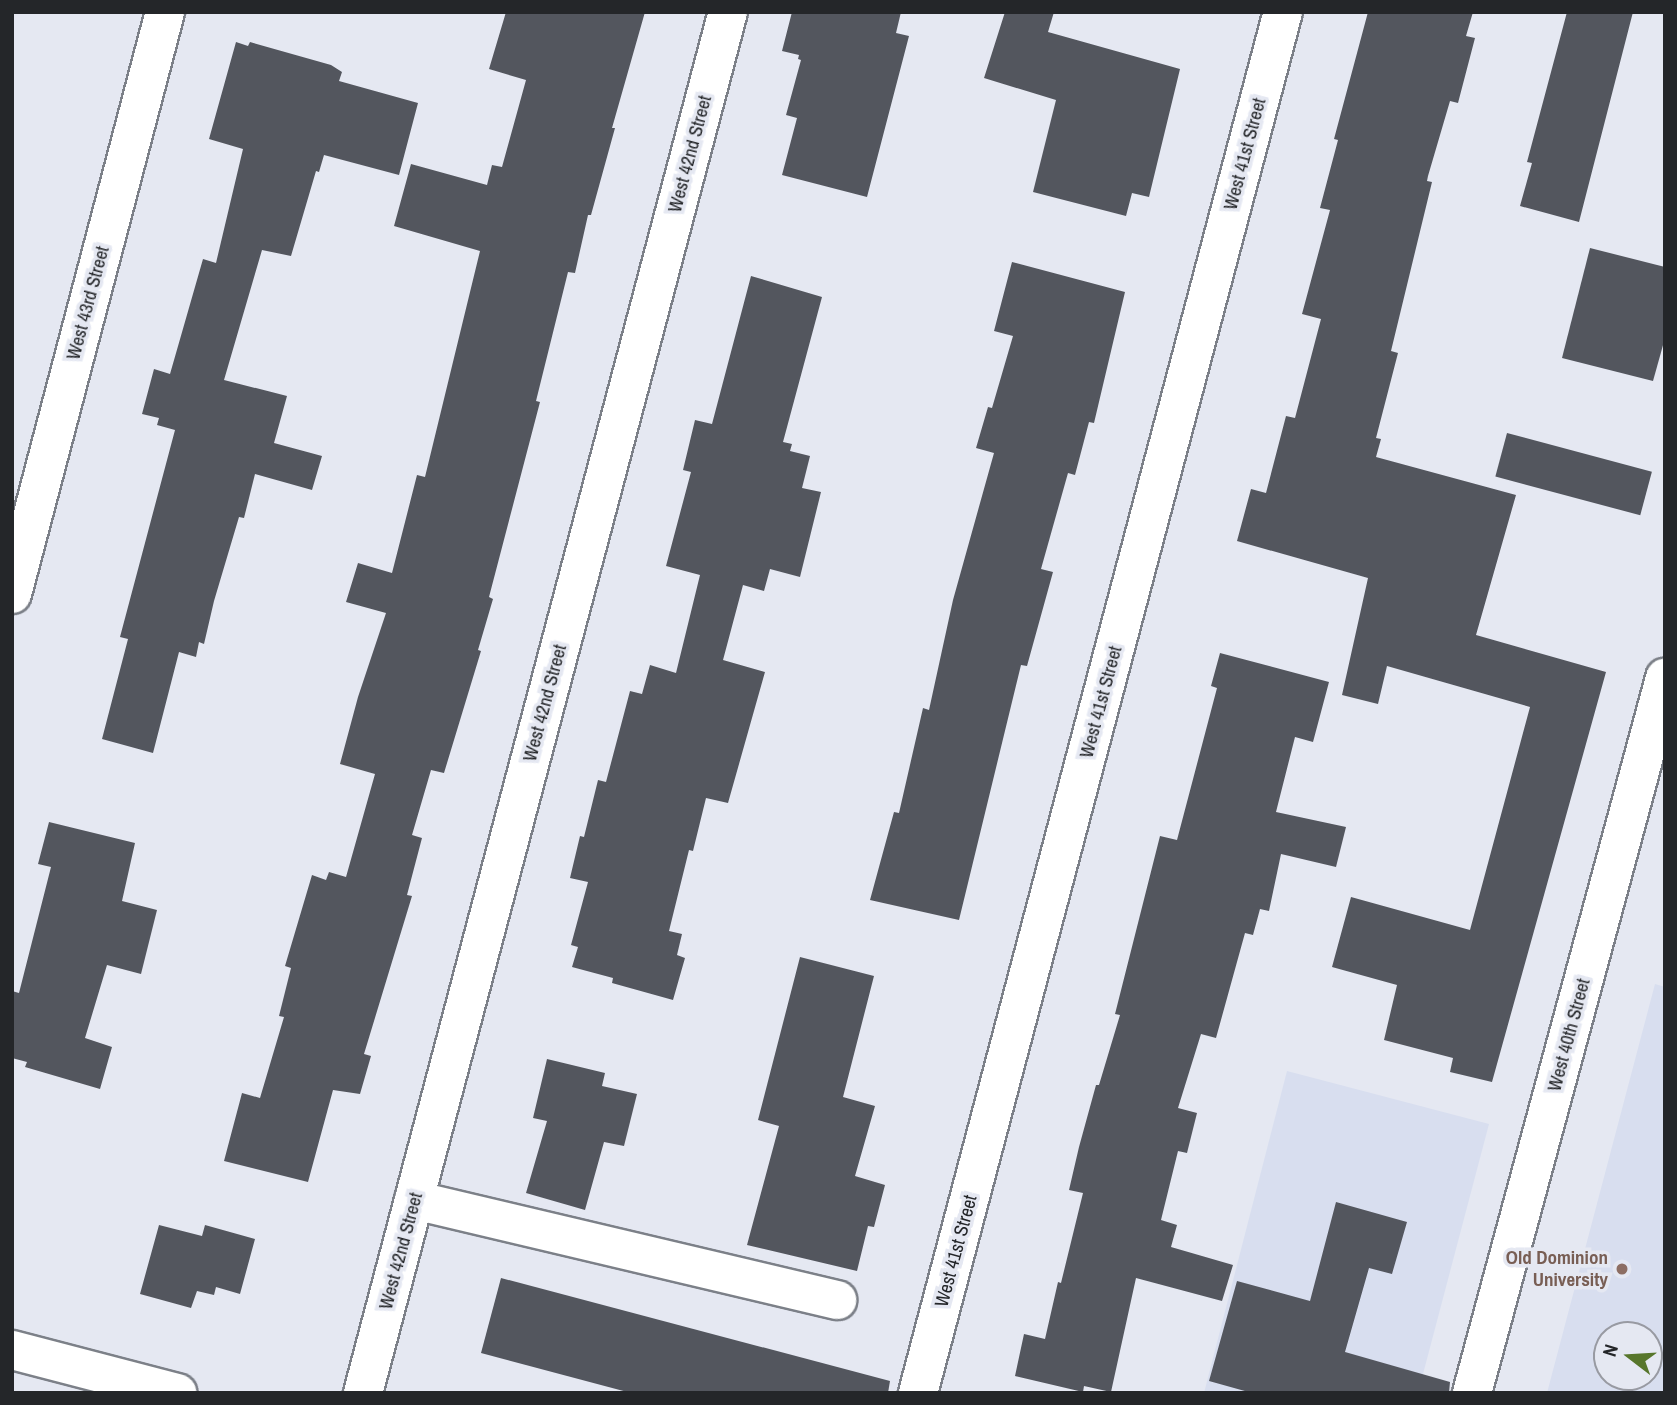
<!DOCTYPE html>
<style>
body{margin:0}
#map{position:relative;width:1677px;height:1405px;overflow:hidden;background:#e5e8f2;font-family:"Archivo Narrow",sans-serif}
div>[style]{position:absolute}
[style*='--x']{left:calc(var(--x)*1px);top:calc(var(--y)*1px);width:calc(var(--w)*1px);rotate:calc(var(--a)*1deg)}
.built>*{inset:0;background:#d8deef}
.building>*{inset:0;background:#53565e;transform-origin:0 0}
.roads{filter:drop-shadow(2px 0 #7c8088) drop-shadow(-2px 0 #7c8088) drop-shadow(0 2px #7c8088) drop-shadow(0 -2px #7c8088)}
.minor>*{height:38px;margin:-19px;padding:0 19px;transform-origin:19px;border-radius:19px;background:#fff}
.dots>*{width:19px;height:19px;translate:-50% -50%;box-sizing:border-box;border:4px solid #e5e8f2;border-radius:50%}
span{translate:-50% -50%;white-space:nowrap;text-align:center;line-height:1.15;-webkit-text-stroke:7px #e5e8f2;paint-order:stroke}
.street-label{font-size:19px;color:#242629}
.education-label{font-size:19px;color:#785e54;font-weight:700}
.right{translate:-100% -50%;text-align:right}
.frame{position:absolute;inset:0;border:14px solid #242629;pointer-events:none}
.north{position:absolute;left:1593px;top:1321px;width:70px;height:70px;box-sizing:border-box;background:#e5e8f2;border:2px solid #989aa2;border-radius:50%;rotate:287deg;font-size:19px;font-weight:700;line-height:28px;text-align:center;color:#242629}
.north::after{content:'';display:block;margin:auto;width:24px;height:32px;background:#57762c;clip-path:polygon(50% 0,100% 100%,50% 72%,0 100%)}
</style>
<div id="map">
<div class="built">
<div style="clip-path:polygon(evenodd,1655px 984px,1665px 987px,1665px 1393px,1547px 1393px,1655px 984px,1607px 1335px,1649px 1335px,1649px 1377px,1607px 1377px,1607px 1335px)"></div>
<div style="clip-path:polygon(1287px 1071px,1489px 1124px,1418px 1393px,1204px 1393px)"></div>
</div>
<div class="building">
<div style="clip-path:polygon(506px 12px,645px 12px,612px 128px,615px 128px,591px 215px,588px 215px,575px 273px,568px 272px,536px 401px,540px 402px,489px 597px,493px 599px,478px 650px,481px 651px,444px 773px,431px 770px,412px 835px,422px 838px,407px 895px,412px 896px,364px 1054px,371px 1056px,360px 1094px,333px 1090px,308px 1182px,224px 1161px,242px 1093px,260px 1098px,284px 1017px,279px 1016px,291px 968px,285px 966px,312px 875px,326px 880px,329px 872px,346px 877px,375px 774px,340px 764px,358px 697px,386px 613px,346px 602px,358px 563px,392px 573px,417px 475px,425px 477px,480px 251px,394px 226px,411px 164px,487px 185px,492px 165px,502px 167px,526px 80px,489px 69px)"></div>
<div style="clip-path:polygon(792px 12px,901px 12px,896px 33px,909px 36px,867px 197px,782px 175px,797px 118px,786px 115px,801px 60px,798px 59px,799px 55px,782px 51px)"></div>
<div style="clip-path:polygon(1005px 12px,1054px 12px,1048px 32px,1180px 69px,1149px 197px,1132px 193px,1126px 216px,1033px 192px,1056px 100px,984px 78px)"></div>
<div style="clip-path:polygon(1368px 12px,1473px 12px,1466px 36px,1475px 38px,1458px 103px,1450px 101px,1428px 176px,1427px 181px,1432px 182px,1391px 351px,1398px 353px,1376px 438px,1381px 439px,1376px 457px,1516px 495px,1476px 635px,1606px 672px,1492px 1082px,1450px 1072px,1453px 1058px,1384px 1040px,1397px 985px,1332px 967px,1351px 897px,1470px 930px,1530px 707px,1387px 666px,1378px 704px,1342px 695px,1368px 578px,1237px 541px,1251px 489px,1266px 493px,1286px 416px,1295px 418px,1321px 319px,1302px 314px,1330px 210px,1320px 208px,1338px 140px,1334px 139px)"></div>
<div style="clip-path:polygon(1567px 12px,1633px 12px,1579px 222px,1520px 206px,1532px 163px,1527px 162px)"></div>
<div style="clip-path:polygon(236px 42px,248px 46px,250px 42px,331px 65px,342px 72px,339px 81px,418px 103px,399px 175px,324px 155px,319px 172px,316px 171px,291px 256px,262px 250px,224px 380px,287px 396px,274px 443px,322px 456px,312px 490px,255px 474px,244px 518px,239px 517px,214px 601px,204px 644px,199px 642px,196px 657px,179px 652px,153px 753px,102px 739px,128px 639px,120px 637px,175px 430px,157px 425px,159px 418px,142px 414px,154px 369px,170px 374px,203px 259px,216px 263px,243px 149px,209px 139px)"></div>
<div style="clip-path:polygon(1590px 248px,1665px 267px,1665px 338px,1653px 381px,1562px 358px)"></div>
<div style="clip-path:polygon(1012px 262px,1125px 292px,1094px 423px,1089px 422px,1075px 475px,1068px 473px,1041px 569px,1053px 572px,1027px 666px,1021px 665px,959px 920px,870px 900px,894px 812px,899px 813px,923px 708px,929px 710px,953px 600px,994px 453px,976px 448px,988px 407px,992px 408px,1013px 336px,994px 331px)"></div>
<div style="clip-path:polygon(751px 276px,822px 297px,783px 442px,792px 444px,790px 451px,810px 456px,802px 488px,821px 492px,800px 577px,770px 569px,764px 591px,743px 585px,723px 660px,765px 672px,728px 803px,706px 798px,693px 851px,689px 850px,669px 931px,682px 934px,677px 955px,685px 958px,673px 1000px,612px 983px,613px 978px,572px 967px,578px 947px,571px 945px,588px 882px,570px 878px,580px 836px,584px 837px,598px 780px,606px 782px,630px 691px,642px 694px,650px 665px,676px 673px,700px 575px,666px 566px,691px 472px,683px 470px,695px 420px,712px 424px)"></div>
<div style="left:1507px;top:433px;width:150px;height:45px;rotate:15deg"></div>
<div style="clip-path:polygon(1220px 653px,1329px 682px,1313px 742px,1295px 737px,1276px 812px,1346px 827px,1336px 867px,1281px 854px,1269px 911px,1260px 909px,1253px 935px,1245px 933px,1216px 1038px,1201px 1034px,1178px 1108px,1197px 1113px,1187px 1153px,1178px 1151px,1161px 1220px,1177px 1225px,1171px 1247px,1233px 1265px,1222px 1301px,1136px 1278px,1111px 1392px,1084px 1386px,1083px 1392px,1015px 1376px,1024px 1334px,1045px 1339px,1058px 1282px,1061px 1283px,1083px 1193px,1069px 1190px,1079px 1147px,1096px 1085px,1099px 1085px,1120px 1015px,1115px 1014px,1160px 836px,1177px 840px,1217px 688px,1211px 686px)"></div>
<div style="clip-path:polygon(49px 822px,135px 843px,122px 901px,157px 910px,141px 974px,107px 965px,85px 1038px,112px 1047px,100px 1089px,25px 1067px,27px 1062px,12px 1058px,12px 991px,19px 993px,51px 867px,38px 864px)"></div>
<div style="clip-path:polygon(800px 957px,874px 976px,843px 1097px,875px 1106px,855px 1176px,885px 1185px,874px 1227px,868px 1226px,857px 1271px,747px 1245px,779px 1126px,758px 1120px)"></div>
<div style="clip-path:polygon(547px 1059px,605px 1073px,602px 1086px,637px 1094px,624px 1146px,604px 1142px,585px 1210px,526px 1193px,547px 1121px,533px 1118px)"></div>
<div style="clip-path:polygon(1336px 1202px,1407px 1222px,1392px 1274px,1369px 1268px,1345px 1352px,1450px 1382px,1449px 1393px,1252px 1393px,1209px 1381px,1237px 1281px,1310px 1301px)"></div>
<div style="clip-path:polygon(159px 1225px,202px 1236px,205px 1225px,255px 1239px,240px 1294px,216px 1287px,214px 1295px,197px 1291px,191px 1308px,140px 1294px)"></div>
<div style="clip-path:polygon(501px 1278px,890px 1381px,888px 1393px,631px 1393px,481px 1353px)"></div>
</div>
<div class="roads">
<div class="minor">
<div style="--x:12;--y:594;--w:602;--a:-75.27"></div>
<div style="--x:414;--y:1200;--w:435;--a:13.3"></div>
<div style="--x:12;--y:1350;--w:171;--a:14.6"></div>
<div style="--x:363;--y:1393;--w:1428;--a:-75.2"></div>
<div style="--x:918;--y:1393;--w:1428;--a:-75.2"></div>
<div style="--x:1472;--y:1393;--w:741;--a:-74.89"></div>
</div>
</div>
<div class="dots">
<div style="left:1622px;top:1269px;background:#8d6e63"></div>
</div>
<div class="street-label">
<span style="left:690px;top:154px;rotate:-75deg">West 42nd Street</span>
<span style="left:1245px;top:154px;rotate:-75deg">West 41st Street</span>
<span style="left:88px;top:303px;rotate:-75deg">West 43rd Street</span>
<span style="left:1101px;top:702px;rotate:-75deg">West 41st Street</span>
<span style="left:545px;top:703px;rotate:-75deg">West 42nd Street</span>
<span style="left:1569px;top:1035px;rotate:-75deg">West 40th Street</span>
<span style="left:401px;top:1251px;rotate:-75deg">West 42nd Street</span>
<span style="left:956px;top:1251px;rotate:-75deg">West 41st Street</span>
</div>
<div class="education-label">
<span class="right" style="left:1608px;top:1269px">Old Dominion<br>University</span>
</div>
<div class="frame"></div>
<div class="north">N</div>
</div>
